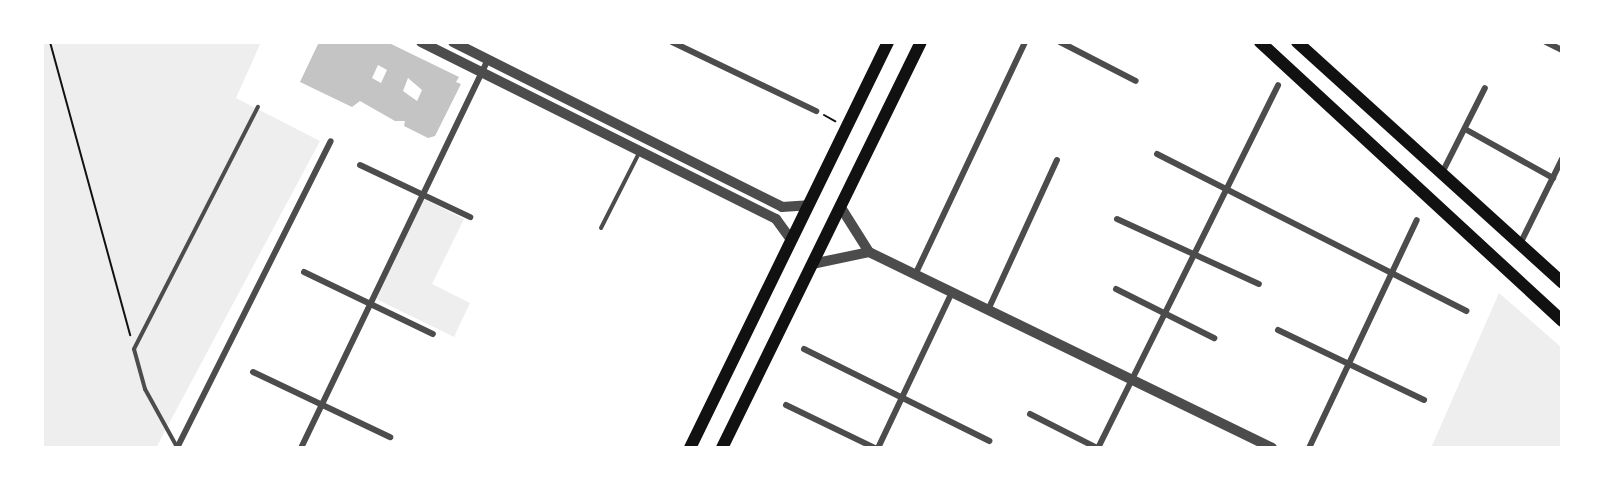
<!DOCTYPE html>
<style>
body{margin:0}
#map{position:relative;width:1604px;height:490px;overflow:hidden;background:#fff;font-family:Ubuntu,sans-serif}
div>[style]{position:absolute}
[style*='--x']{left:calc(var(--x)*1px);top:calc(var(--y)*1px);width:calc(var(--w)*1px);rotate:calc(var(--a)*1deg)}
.green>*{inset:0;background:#eee}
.building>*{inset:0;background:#c4c4c4}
.path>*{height:2px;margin:-1px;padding:0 1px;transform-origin:1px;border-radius:1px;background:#111}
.service>*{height:4px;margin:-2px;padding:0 2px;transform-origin:2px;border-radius:2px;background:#4c4c4c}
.minor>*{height:6px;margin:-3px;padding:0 3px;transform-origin:3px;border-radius:3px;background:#4c4c4c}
.tertiary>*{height:10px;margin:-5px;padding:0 5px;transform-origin:5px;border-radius:5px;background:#4c4c4c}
.secondary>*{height:12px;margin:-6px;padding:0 6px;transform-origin:6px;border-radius:6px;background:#111}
span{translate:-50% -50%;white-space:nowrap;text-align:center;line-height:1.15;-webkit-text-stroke:5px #fff;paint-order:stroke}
.frame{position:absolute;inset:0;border:44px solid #fff;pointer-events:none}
</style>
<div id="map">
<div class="green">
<div style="clip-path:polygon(42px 42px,261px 42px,236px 98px,320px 141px,156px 448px,42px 448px)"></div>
<div style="clip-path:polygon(424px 199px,464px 219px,432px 284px,470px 303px,454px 337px,376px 299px)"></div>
<div style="clip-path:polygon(1499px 293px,1562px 348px,1562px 448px,1431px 448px)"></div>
</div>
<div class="building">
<div style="clip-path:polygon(evenodd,319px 42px,387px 42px,459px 77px,456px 82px,461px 84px,435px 136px,428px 138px,404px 126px,405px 121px,395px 121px,360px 101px,352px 107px,300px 82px,319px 42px,378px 65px,387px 70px,381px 83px,372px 78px,378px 65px,319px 42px,408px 78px,422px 90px,417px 101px,403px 91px,408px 78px)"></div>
</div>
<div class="path">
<div style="--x:50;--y:42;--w:304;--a:74.7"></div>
<div style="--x:824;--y:115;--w:13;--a:29"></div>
</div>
<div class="service">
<div style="--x:601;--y:228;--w:84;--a:-63.1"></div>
<div style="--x:177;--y:447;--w:66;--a:-118.9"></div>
<div style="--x:145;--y:389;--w:41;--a:-105.4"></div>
<div style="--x:134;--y:349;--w:272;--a:-62.9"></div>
</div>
<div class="minor">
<div style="--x:672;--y:42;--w:160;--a:25.6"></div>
<div style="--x:1060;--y:42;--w:85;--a:27.2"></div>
<div style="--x:1546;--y:42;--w:18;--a:27"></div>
<div style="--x:1465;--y:129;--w:101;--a:29.1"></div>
<div style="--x:1157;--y:154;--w:347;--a:26.9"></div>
<div style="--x:360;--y:165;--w:122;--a:25.3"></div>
<div style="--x:1442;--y:173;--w:95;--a:-63.2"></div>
<div style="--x:1117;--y:219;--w:156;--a:24.6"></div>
<div style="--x:1520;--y:244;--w:95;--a:-63.7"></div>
<div style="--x:304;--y:272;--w:143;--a:25.7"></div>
<div style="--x:915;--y:275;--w:258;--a:-64.7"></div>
<div style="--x:1116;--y:289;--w:110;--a:26.6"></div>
<div style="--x:988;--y:310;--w:165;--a:-65.3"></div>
<div style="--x:1278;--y:330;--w:162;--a:25.6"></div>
<div style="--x:804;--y:349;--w:207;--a:26.4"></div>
<div style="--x:253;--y:372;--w:152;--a:25.4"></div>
<div style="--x:786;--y:405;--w:99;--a:25.8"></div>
<div style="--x:1030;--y:414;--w:75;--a:26.9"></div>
<div style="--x:177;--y:448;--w:343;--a:-63.4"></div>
<div style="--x:301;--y:448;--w:431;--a:-64.3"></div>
<div style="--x:878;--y:448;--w:173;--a:-64.6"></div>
<div style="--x:1098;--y:448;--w:405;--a:-63.6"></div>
<div style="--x:1309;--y:448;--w:252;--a:-64.7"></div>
</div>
<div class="tertiary">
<div style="--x:421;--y:42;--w:397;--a:26.5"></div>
<div style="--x:776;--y:219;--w:26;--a:54"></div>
<div style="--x:453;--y:42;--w:368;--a:26.6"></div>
<div style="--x:782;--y:207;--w:26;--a:-4"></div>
<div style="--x:840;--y:206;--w:54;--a:57.8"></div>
<div style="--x:869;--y:252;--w:448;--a:25.9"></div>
<div style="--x:812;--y:264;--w:58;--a:-11.9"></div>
</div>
<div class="secondary">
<div style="--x:1260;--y:42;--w:411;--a:42.7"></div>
<div style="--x:1297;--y:42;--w:358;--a:42.2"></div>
<div style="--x:690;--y:448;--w:452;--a:-64"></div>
<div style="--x:722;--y:448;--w:452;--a:-63.9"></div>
</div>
<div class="frame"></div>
</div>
